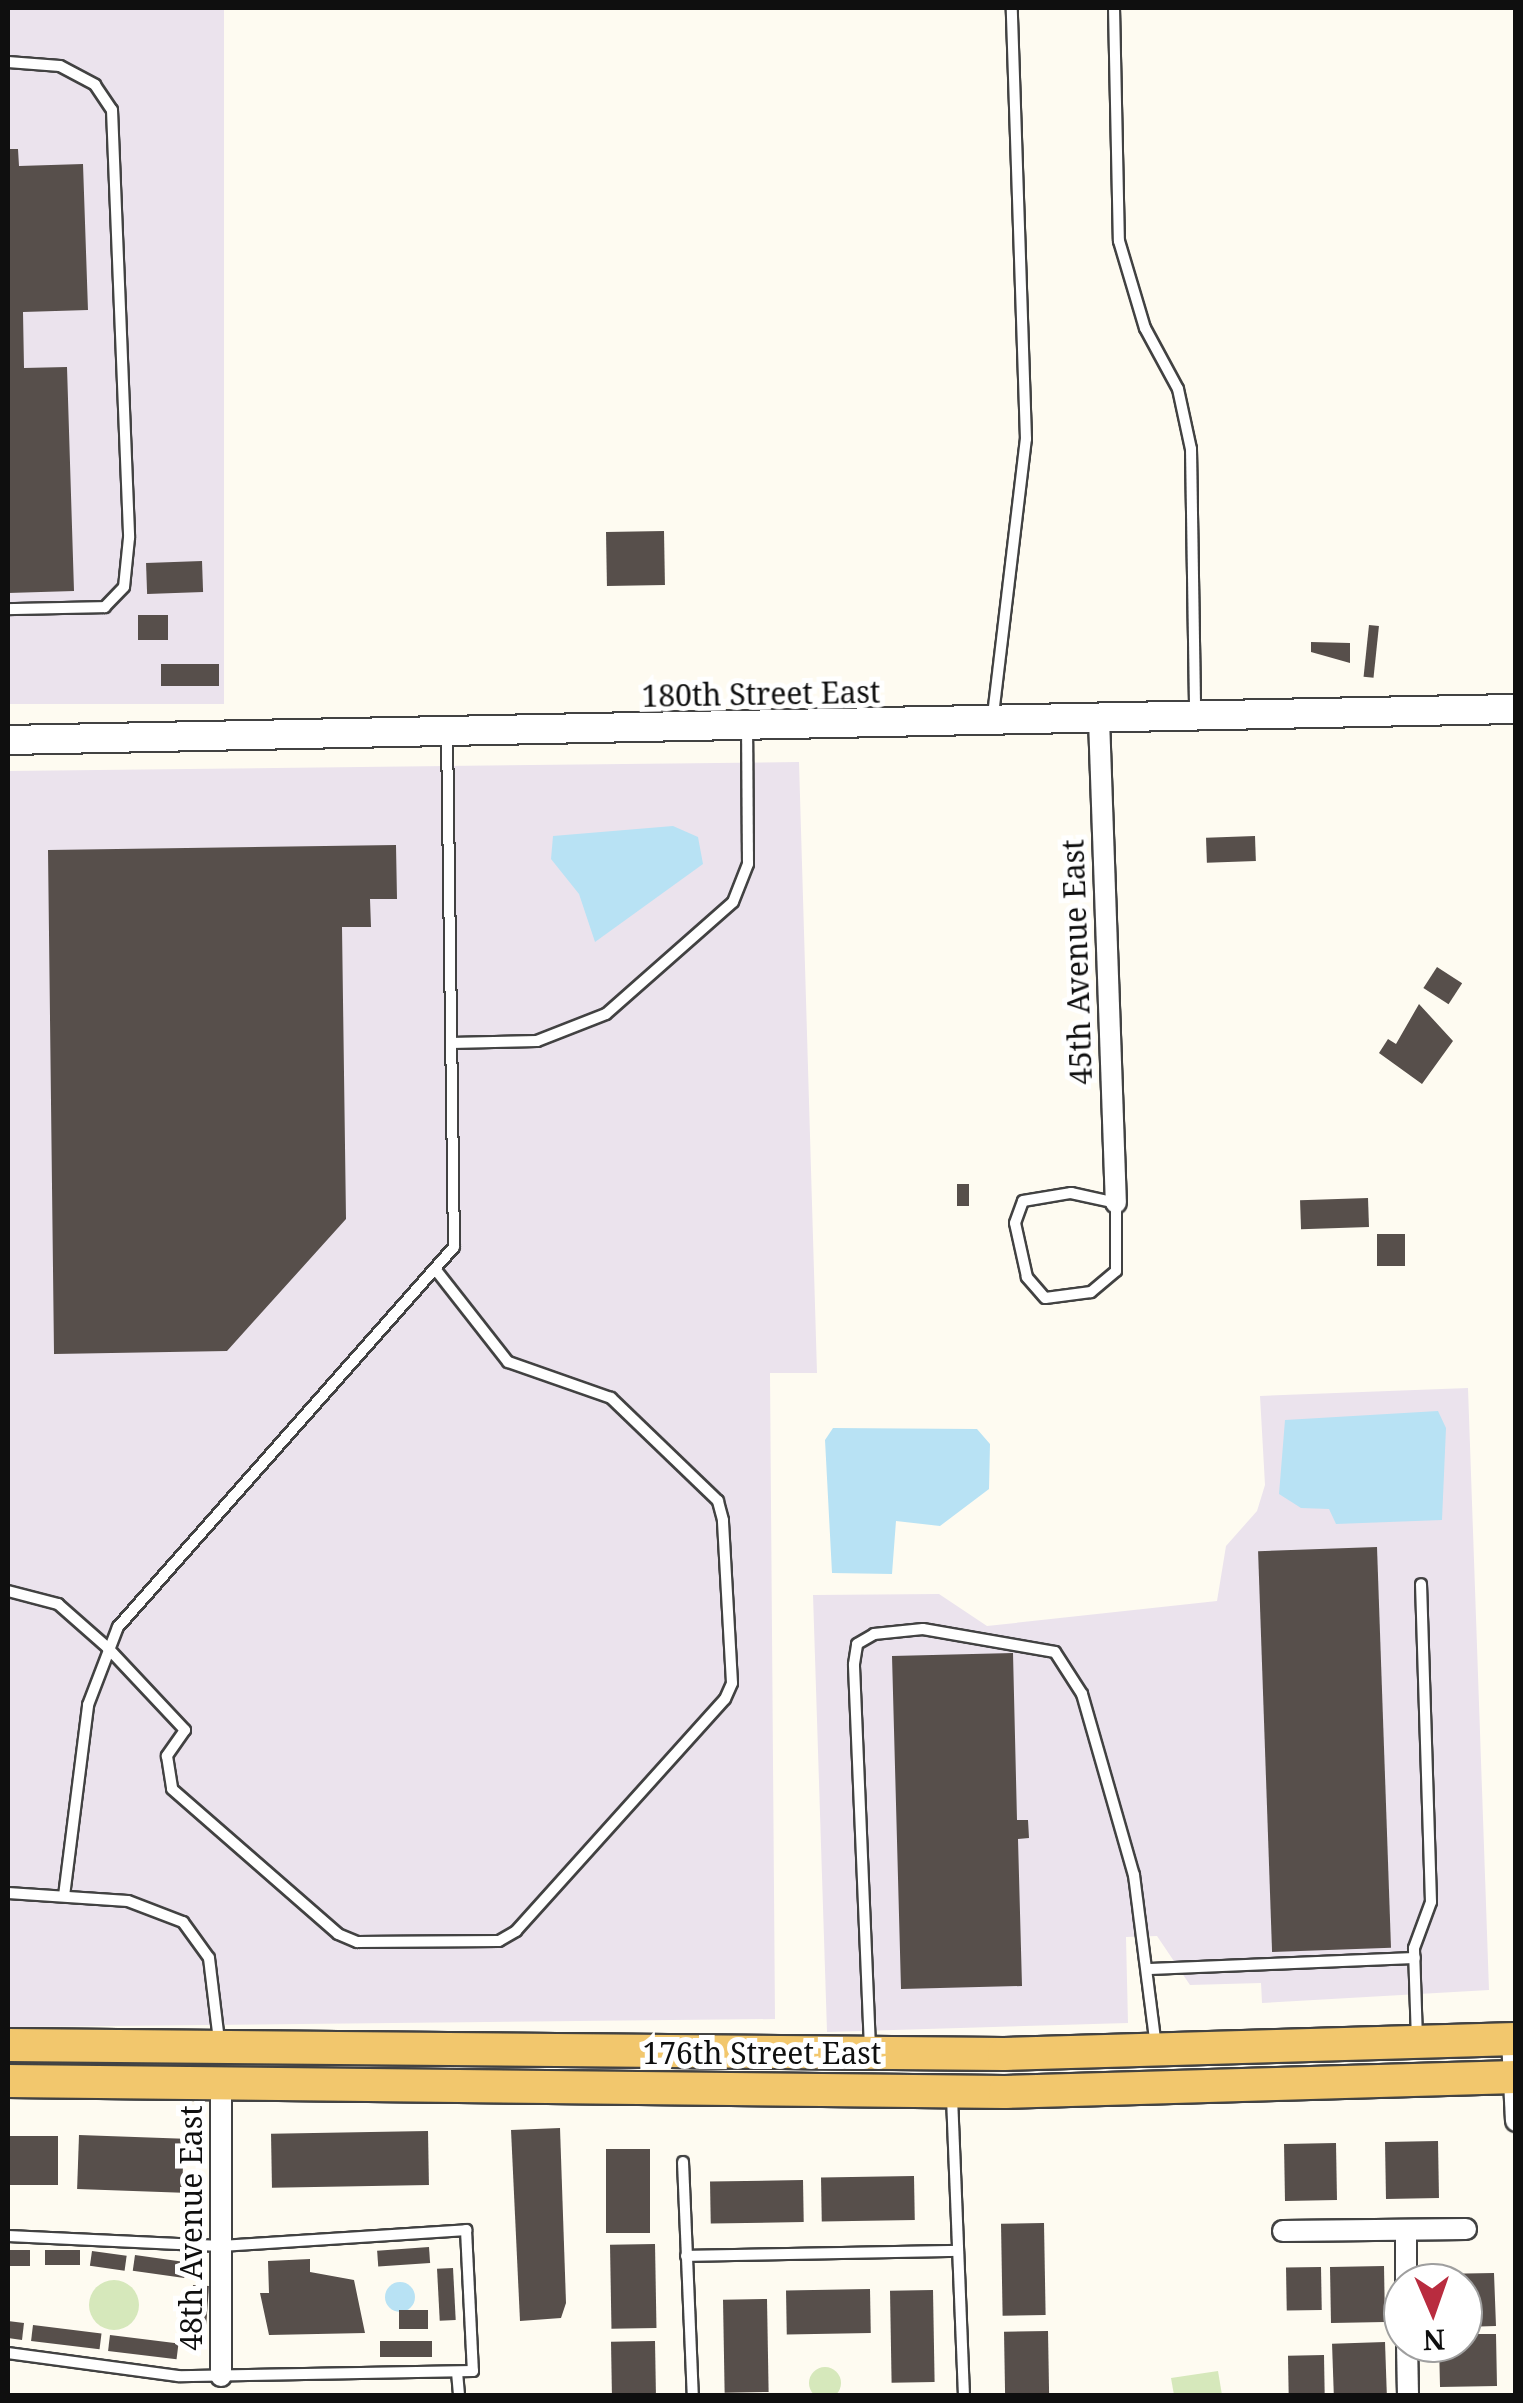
<!DOCTYPE html>
<style>
body{margin:0}
#map{position:relative;width:1523px;height:2403px;overflow:hidden;background:#fefbf1;font-family:"Noto Serif",serif}
div>[style]{position:absolute}
[style*='--x']{left:calc(var(--x)*1px);top:calc(var(--y)*1px);width:calc(var(--w)*1px);rotate:calc(var(--a)*1deg)}
.industrial>*{inset:0;background:#ebe3ed;transform-origin:0 0}
.green>*{inset:0;background:#d6e8bb}
.round{border-radius:50%}
.water>*{inset:0;background:#b8e2f4}
.building>*{inset:0;background:#574f4b;transform-origin:0 0}
.roads{filter:drop-shadow(2px 0 #424242) drop-shadow(-2px 0 #424242) drop-shadow(0 2px #424242) drop-shadow(0 -2px #424242)}
.service>*{height:10px;margin:-5px;padding:0 5px;transform-origin:5px;border-radius:5px;background:#fff}
.minor>*{height:20px;margin:-10px;padding:0 10px;transform-origin:10px;border-radius:10px;background:#fff}
.tertiary>*{height:28px;margin:-14px;padding:0 14px;transform-origin:14px;border-radius:14px;background:#fff}
.primary>*{height:32px;margin:-16px;padding:0 16px;transform-origin:16px;border-radius:16px;background:#f2c76d}
span{translate:-50% -50%;white-space:nowrap;text-align:center;line-height:1.15;-webkit-text-stroke:10px #fff;paint-order:stroke}
.street-label{font-size:30px;color:#0f0f0f}
.frame{position:absolute;inset:0;border:10px solid #0f0f0f;pointer-events:none}
.north{position:absolute;left:1383px;top:2263px;width:100px;height:100px;box-sizing:border-box;background:#fff;border:2px solid #9f9f9f;border-radius:50%;rotate:178deg;font-size:28px;font-weight:700;line-height:40px;text-align:center;color:#0f0f0f}
.north::after{content:'';display:block;margin:auto;width:35px;height:45px;background:#b92c3f;clip-path:polygon(50% 0,100% 100%,50% 72%,0 100%)}
</style>
<div id="map">
<div class="industrial">
<div style="left:8px;top:8px;width:216px;height:696px"></div>
<div style="clip-path:polygon(799px 762px,817px 1373px,770px 1373px,775px 2019px,8px 2027px,8px 771px)"></div>
<div style="clip-path:polygon(1468px 1388px,1489px 1990px,1262px 2003px,1261px 1983px,1190px 1985px,1157px 1936px,1126px 1937px,1128px 2023px,827px 2032px,813px 1595px,939px 1594px,987px 1626px,1217px 1601px,1226px 1546px,1257px 1511px,1265px 1485px,1260px 1396px)"></div>
</div>
<div class="green">
<div class="round" style="left:89px;top:2280px;width:50px;height:50px"></div>
<div class="round" style="left:809px;top:2367px;width:32px;height:32px"></div>
<div style="clip-path:polygon(1218px 2371px,1222px 2395px,1174px 2395px,1171px 2378px)"></div>
</div>
<div class="water">
<div style="clip-path:polygon(673px 826px,698px 837px,703px 864px,595px 942px,579px 894px,551px 859px,553px 836px)"></div>
<div style="clip-path:polygon(1438px 1411px,1446px 1428px,1442px 1520px,1336px 1524px,1329px 1509px,1301px 1508px,1279px 1494px,1285px 1420px)"></div>
<div style="clip-path:polygon(833px 1428px,977px 1429px,990px 1444px,989px 1489px,940px 1526px,896px 1521px,892px 1574px,832px 1573px,825px 1440px)"></div>
<div class="round" style="left:385px;top:2282px;width:30px;height:30px"></div>
</div>
<div class="building">
<div style="clip-path:polygon(8px 149px,18px 149px,19px 166px,83px 164px,88px 310px,23px 312px,24px 368px,67px 367px,74px 591px,8px 593px)"></div>
<div style="left:664px;top:531px;width:54px;height:58px;rotate:89deg"></div>
<div style="left:202px;top:561px;width:31px;height:56px;rotate:88deg"></div>
<div style="left:138px;top:615px;width:30px;height:25px"></div>
<div style="left:1369px;top:625px;width:10px;height:52px;rotate:6deg"></div>
<div style="clip-path:polygon(1311px 642px,1350px 643px,1350px 663px,1311px 652px)"></div>
<div style="left:219px;top:664px;width:22px;height:58px;rotate:90deg"></div>
<div style="left:1255px;top:836px;width:25px;height:49px;rotate:88deg"></div>
<div style="clip-path:polygon(396px 845px,397px 899px,370px 899px,371px 927px,342px 927px,346px 1219px,227px 1351px,54px 1354px,48px 850px)"></div>
<div style="left:1437px;top:967px;width:30px;height:25px;rotate:33deg"></div>
<div style="clip-path:polygon(1419px 1004px,1453px 1041px,1422px 1084px,1379px 1053px,1388px 1039px,1396px 1044px)"></div>
<div style="left:957px;top:1184px;width:12px;height:22px"></div>
<div style="left:1368px;top:1198px;width:29px;height:68px;rotate:88deg"></div>
<div style="left:1405px;top:1234px;width:32px;height:28px;rotate:90deg"></div>
<div style="left:1377px;top:1547px;width:401px;height:119px;rotate:88deg"></div>
<div style="clip-path:polygon(1013px 1653px,1017px 1820px,1028px 1820px,1029px 1838px,1018px 1839px,1022px 1986px,901px 1989px,892px 1656px)"></div>
<div style="clip-path:polygon(560px 2128px,566px 2303px,561px 2318px,520px 2321px,511px 2130px)"></div>
<div style="left:428px;top:2131px;width:54px;height:157px;rotate:89deg"></div>
<div style="left:79px;top:2135px;width:105px;height:54px;rotate:2deg"></div>
<div style="left:8px;top:2136px;width:50px;height:49px"></div>
<div style="left:1438px;top:2141px;width:57px;height:53px;rotate:89deg"></div>
<div style="left:1336px;top:2143px;width:57px;height:52px;rotate:89deg"></div>
<div style="left:606px;top:2149px;width:44px;height:84px"></div>
<div style="left:914px;top:2176px;width:44px;height:93px;rotate:89deg"></div>
<div style="left:803px;top:2180px;width:42px;height:93px;rotate:89deg"></div>
<div style="left:1044px;top:2223px;width:92px;height:43px;rotate:89deg"></div>
<div style="left:655px;top:2244px;width:84px;height:45px;rotate:89deg"></div>
<div style="left:429px;top:2247px;width:16px;height:52px;rotate:86deg"></div>
<div style="left:8px;top:2250px;width:22px;height:16px"></div>
<div style="left:45px;top:2250px;width:35px;height:15px"></div>
<div style="left:92px;top:2251px;width:35px;height:15px;rotate:8deg"></div>
<div style="left:135px;top:2255px;width:52px;height:16px;rotate:8deg"></div>
<div style="clip-path:polygon(310px 2259px,310px 2272px,354px 2280px,365px 2333px,269px 2335px,260px 2293px,269px 2293px,268px 2261px)"></div>
<div style="left:1384px;top:2266px;width:56px;height:54px;rotate:89deg"></div>
<div style="left:1321px;top:2267px;width:43px;height:35px;rotate:89deg"></div>
<div style="left:453px;top:2268px;width:52px;height:16px;rotate:87deg"></div>
<div style="clip-path:polygon(1494px 2273px,1496px 2326px,1463px 2327px,1463px 2283px,1438px 2283px,1437px 2274px)"></div>
<div style="left:193px;top:2285px;width:16px;height:53px;rotate:4deg"></div>
<div style="left:870px;top:2289px;width:44px;height:84px;rotate:89deg"></div>
<div style="left:933px;top:2290px;width:92px;height:43px;rotate:89deg"></div>
<div style="left:767px;top:2299px;width:93px;height:44px;rotate:89deg"></div>
<div style="left:428px;top:2310px;width:19px;height:29px;rotate:90deg"></div>
<div style="clip-path:polygon(8px 2321px,24px 2323px,22px 2340px,8px 2338px)"></div>
<div style="left:33px;top:2325px;width:69px;height:16px;rotate:7deg"></div>
<div style="left:1048px;top:2331px;width:65px;height:44px;rotate:89deg"></div>
<div style="clip-path:polygon(1463px 2334px,1496px 2334px,1497px 2386px,1440px 2387px,1439px 2343px,1463px 2343px)"></div>
<div style="left:110px;top:2335px;width:69px;height:16px;rotate:7deg"></div>
<div style="left:432px;top:2341px;width:16px;height:52px;rotate:90deg"></div>
<div style="left:655px;top:2341px;width:55px;height:44px;rotate:89deg"></div>
<div style="left:1385px;top:2342px;width:54px;height:53px;rotate:88deg"></div>
<div style="left:1324px;top:2355px;width:41px;height:36px;rotate:89deg"></div>
</div>
<div class="roads">
<div class="service">
<div style="--x:1114;--y:8;--w:233;--a:88.8"></div>
<div style="--x:1119;--y:241;--w:91;--a:73.4"></div>
<div style="--x:1145;--y:328;--w:69;--a:61.6"></div>
<div style="--x:1178;--y:389;--w:61;--a:77.8"></div>
<div style="--x:1191;--y:449;--w:264;--a:89.1"></div>
<div style="--x:8;--y:62;--w:52;--a:4.4"></div>
<div style="--x:60;--y:66;--w:40;--a:28"></div>
<div style="--x:95;--y:85;--w:30;--a:56"></div>
<div style="--x:112;--y:110;--w:428;--a:87.7"></div>
<div style="--x:129;--y:538;--w:49;--a:95.8"></div>
<div style="--x:124;--y:587;--w:28;--a:134"></div>
<div style="--x:105;--y:607;--w:97;--a:178.8"></div>
<div style="--x:993;--y:715;--w:278;--a:-83.2"></div>
<div style="--x:1026;--y:439;--w:431;--a:-91.9"></div>
<div style="--x:451;--y:1043;--w:86;--a:-1.3"></div>
<div style="--x:537;--y:1041;--w:74;--a:-21.4"></div>
<div style="--x:606;--y:1014;--w:169;--a:-41.4"></div>
<div style="--x:733;--y:902;--w:41;--a:-68.5"></div>
<div style="--x:748;--y:864;--w:136;--a:-90.4"></div>
<div style="--x:1071;--y:1193;--w:46;--a:12.5"></div>
<div style="--x:1116;--y:1203;--w:68;--a:90"></div>
<div style="--x:1116;--y:1271;--w:33;--a:140"></div>
<div style="--x:1091;--y:1292;--w:46;--a:172.6"></div>
<div style="--x:1045;--y:1298;--w:28;--a:-131"></div>
<div style="--x:1027;--y:1277;--w:55;--a:-102.5"></div>
<div style="--x:1015;--y:1223;--w:23;--a:-70"></div>
<div style="--x:1023;--y:1201;--w:49;--a:-9.5"></div>
<div style="--x:8;--y:1591;--w:52;--a:14.6"></div>
<div style="--x:58;--y:1604;--w:65;--a:41.3"></div>
<div style="--x:107;--y:1647;--w:114;--a:46.8"></div>
<div style="--x:185;--y:1730;--w:32;--a:125"></div>
<div style="--x:167;--y:1756;--w:33;--a:81"></div>
<div style="--x:172;--y:1789;--w:220;--a:41.1"></div>
<div style="--x:338;--y:1934;--w:21;--a:23"></div>
<div style="--x:357;--y:1942;--w:142;--a:-0.4"></div>
<div style="--x:499;--y:1941;--w:20;--a:-30"></div>
<div style="--x:516;--y:1931;--w:312;--a:-48"></div>
<div style="--x:725;--y:1699;--w:17;--a:-66"></div>
<div style="--x:732;--y:1683;--w:163;--a:-93.2"></div>
<div style="--x:723;--y:1520;--w:20;--a:-105"></div>
<div style="--x:718;--y:1501;--w:149;--a:-136.1"></div>
<div style="--x:611;--y:1398;--w:109;--a:-160.7"></div>
<div style="--x:508;--y:1362;--w:118;--a:-128.1"></div>
<div style="--x:8;--y:1893;--w:120;--a:3.8"></div>
<div style="--x:128;--y:1901;--w:59;--a:20.9"></div>
<div style="--x:183;--y:1922;--w:44;--a:54.2"></div>
<div style="--x:209;--y:1958;--w:84;--a:83.1"></div>
<div style="--x:64;--y:1896;--w:193;--a:-82.8"></div>
<div style="--x:88;--y:1705;--w:84;--a:-69"></div>
<div style="--x:118;--y:1627;--w:507;--a:-48.52"></div>
<div style="--x:454;--y:1247;--w:513;--a:-90.78"></div>
<div style="--x:1149;--y:1969;--w:266;--a:-2.4"></div>
<div style="--x:1417;--y:2040;--w:92;--a:-91.9"></div>
<div style="--x:1414;--y:1948;--w:49;--a:-69.7"></div>
<div style="--x:1431;--y:1902;--w:318;--a:-91.8"></div>
<div style="--x:870;--y:2048;--w:384;--a:-92.4"></div>
<div style="--x:854;--y:1664;--w:20;--a:-81"></div>
<div style="--x:857;--y:1644;--w:20;--a:-30"></div>
<div style="--x:874;--y:1634;--w:49;--a:-5.8"></div>
<div style="--x:923;--y:1629;--w:134;--a:9.9"></div>
<div style="--x:1055;--y:1652;--w:50;--a:57.3"></div>
<div style="--x:1082;--y:1694;--w:188;--a:74"></div>
<div style="--x:1134;--y:1875;--w:172;--a:82.7"></div>
<div style="--x:952;--y:2097;--w:299;--a:87.7"></div>
<div style="--x:683;--y:2162;--w:234;--a:87.6"></div>
<div style="--x:8;--y:2236;--w:213;--a:2.7"></div>
<div style="--x:221;--y:2246;--w:246;--a:-3.7"></div>
<div style="--x:466;--y:2230;--w:141;--a:87.2"></div>
<div style="--x:473;--y:2371;--w:295;--a:179"></div>
<div style="--x:178;--y:2376;--w:172;--a:-172.3"></div>
<div style="--x:686;--y:2256;--w:271;--a:-1.1"></div>
<div style="--x:457;--y:2372;--w:24;--a:85"></div>
</div>
<div class="minor">
<div style="--x:1099;--y:719;--w:484;--a:88"></div>
<div style="--x:1512;--y:2039;--w:82;--a:87.2"></div>
<div style="--x:1406;--y:2230;--w:53;--a:90"></div>
<div style="--x:1283;--y:2231;--w:183;--a:-0.6"></div>
<div style="--x:1407;--y:2343;--w:53;--a:88.9"></div>
<div style="--x:221;--y:2376;--w:296;--a:-90"></div>
</div>
<div class="tertiary">
<div style="--x:8;--y:740;--w:1508;--a:-1.18"></div>
</div>
<div class="primary">
<div style="--x:8;--y:2045;--w:996;--a:0.52"></div>
<div style="--x:1004;--y:2054;--w:512;--a:-1.68"></div>
<div style="--x:8;--y:2081;--w:997;--a:0.63"></div>
<div style="--x:1005;--y:2092;--w:511;--a:-1.68"></div>
</div>
</div>
<div class="street-label">
<span style="left:761px;top:694px;rotate:-1deg">180th Street East</span>
<span style="left:1077px;top:962px;rotate:-92deg">45th Avenue East</span>
<span style="left:762px;top:2053px">176th Street East</span>
<span style="left:191px;top:2228px;rotate:-90deg">48th Avenue East</span>
</div>
<div class="frame"></div>
<div class="north">N</div>
</div>
